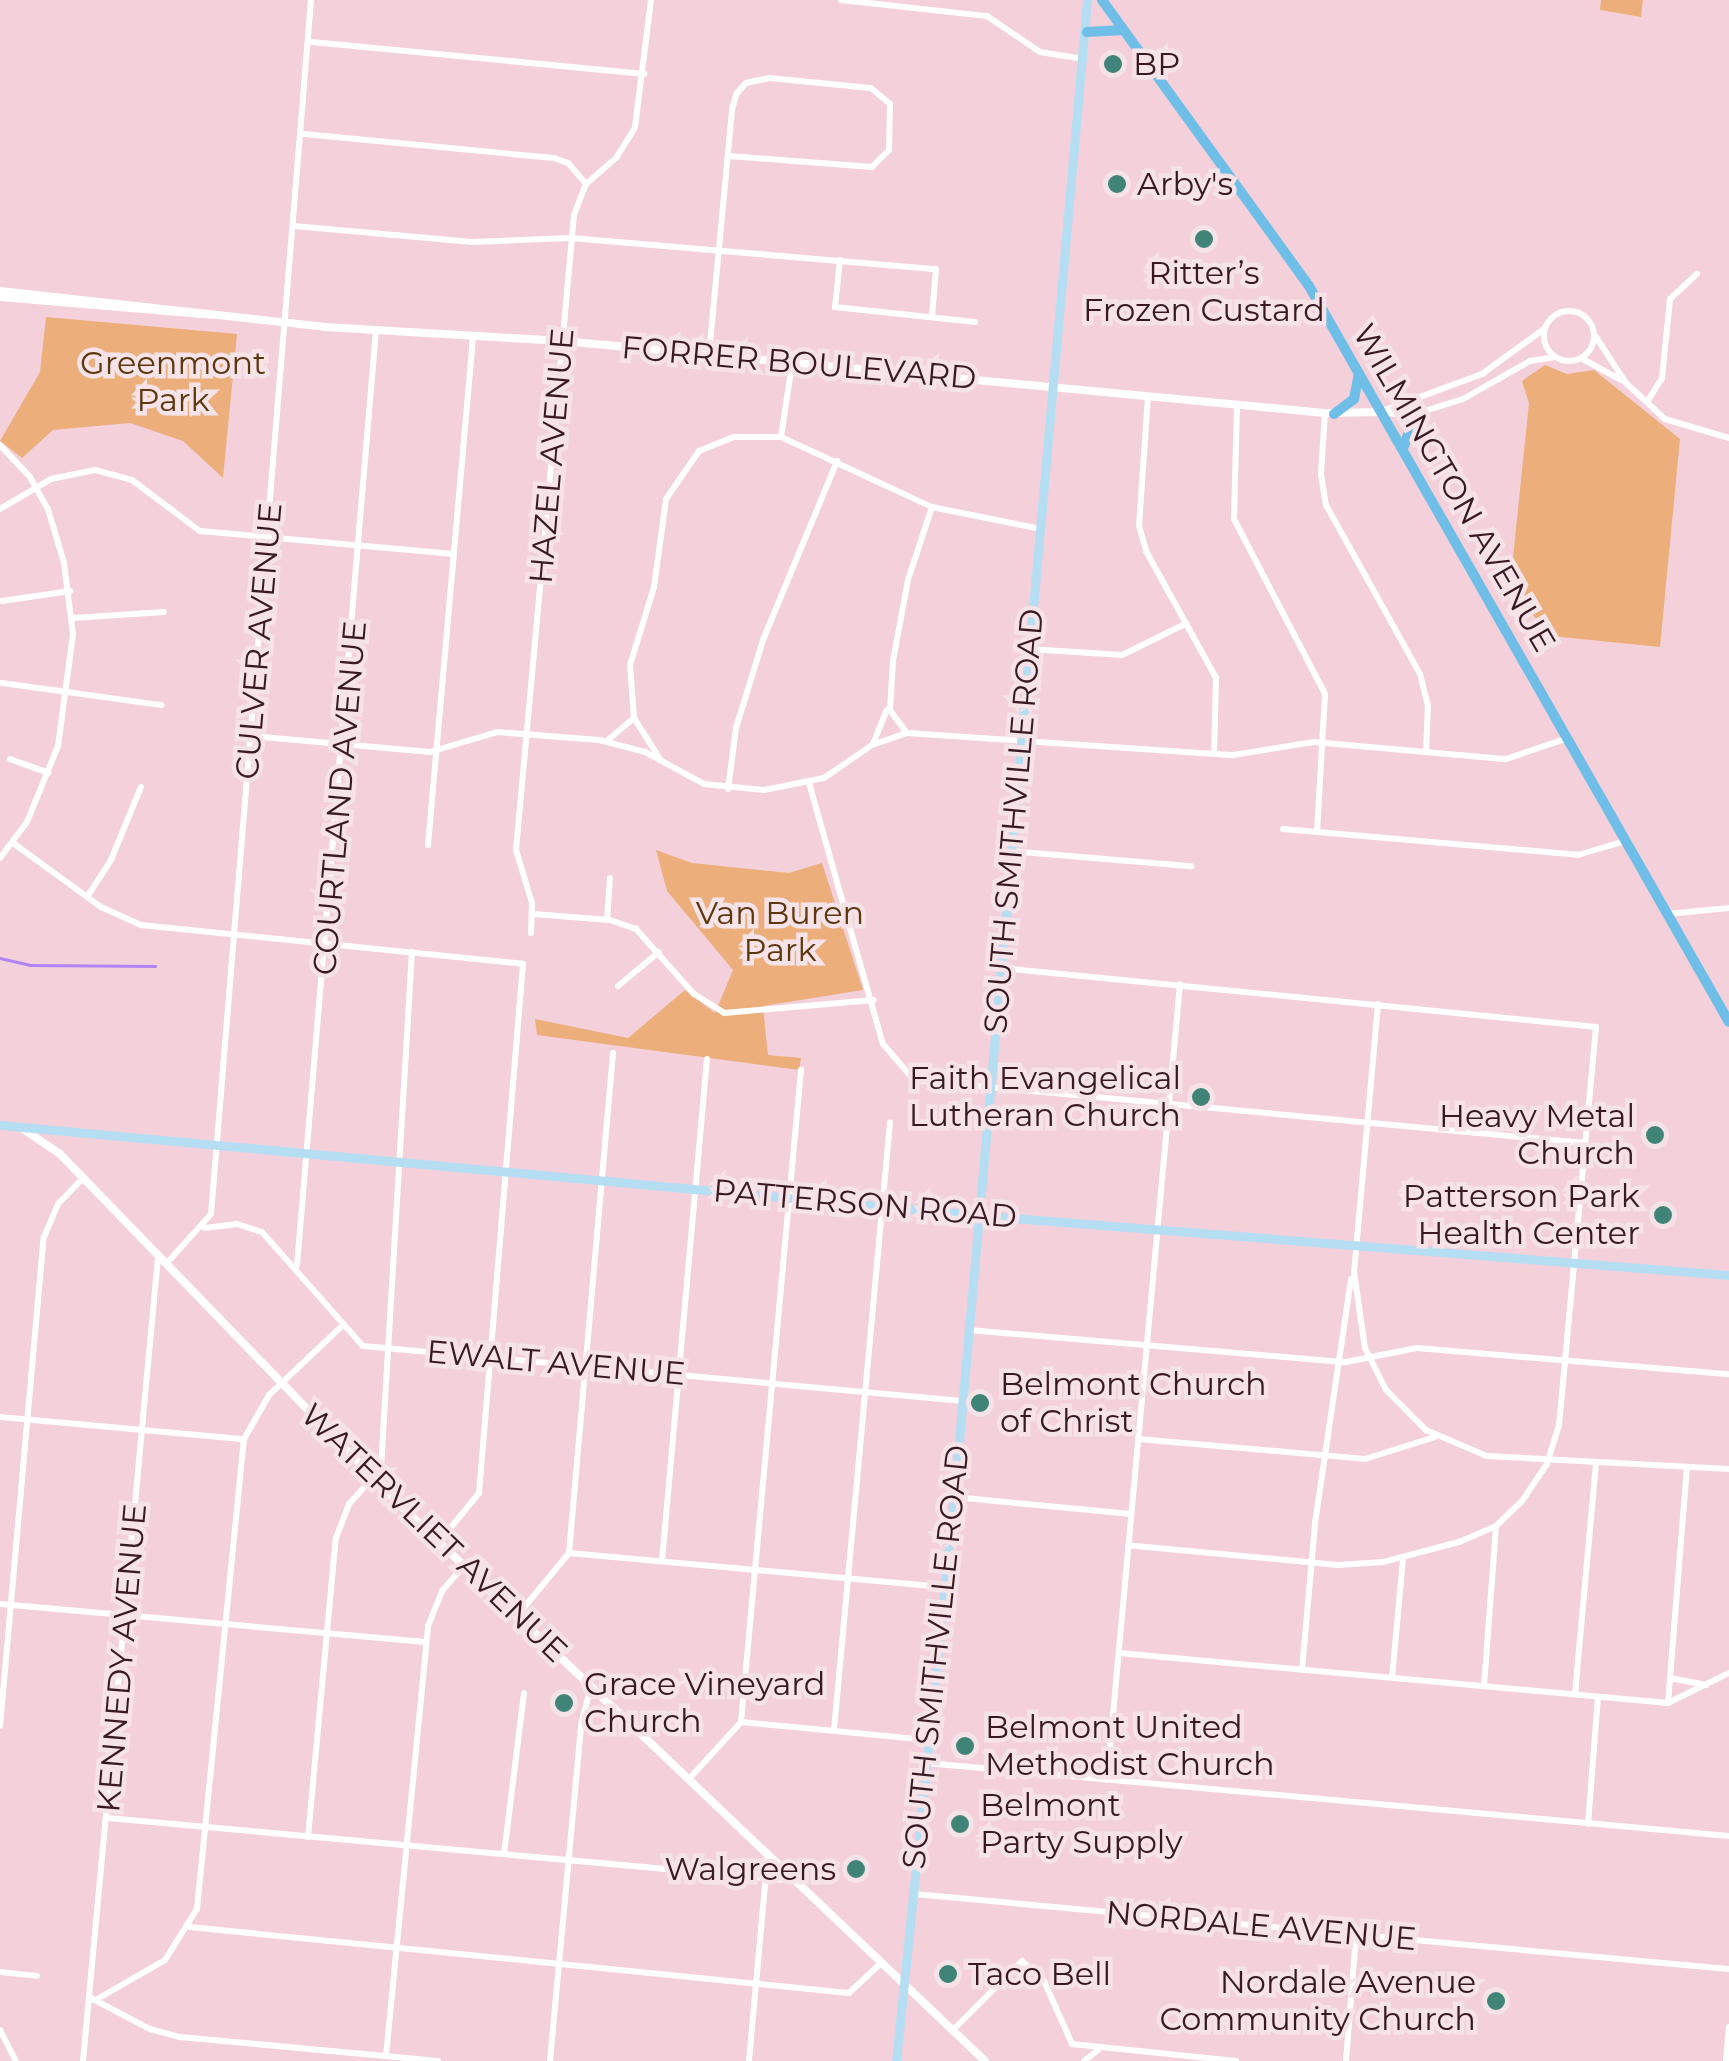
<!DOCTYPE html>
<meta charset="utf-8">
<style>
body{margin:0}
#map{position:relative;width:1729px;height:2061px;overflow:hidden;background:#f4d0da;font-family:Montserrat,sans-serif}
div>[style]{position:absolute}
[style*='--x']{left:calc(var(--x)*1px);top:calc(var(--y)*1px);width:calc(var(--w)*1px);rotate:calc(var(--a)*1deg)}
.green>*{inset:0;background:#ecaf7b}
.stream>*{height:2.5px;margin:-1.25px;padding:0 1.25px;transform-origin:1.25px;border-radius:1.25px;background:#b285f6}
.minor>*{height:6px;margin:-3px;padding:0 3px;transform-origin:3px;border-radius:3px;background:#fff}
.minor>.ring{margin:-3px;padding:0;box-sizing:content-box;background:none;border:6px solid #fff;border-radius:50%}
.tertiary>*{height:8px;margin:-4px;padding:0 4px;transform-origin:4px;border-radius:4px;background:#fff}
.secondary>*{height:9px;margin:-4.5px;padding:0 4.5px;transform-origin:4.5px;border-radius:4.5px;background:#b6def3}
.primary>*{height:10px;margin:-5px;padding:0 5px;transform-origin:5px;border-radius:5px;background:#6ebee7}
.dots>*{width:28px;height:28px;translate:-50% -50%;box-sizing:border-box;border:5px solid #f5e3e7;border-radius:50%}
span{translate:-50% -50%;white-space:nowrap;text-align:center;line-height:1.15;-webkit-text-stroke:9px #f5e3e7;paint-order:stroke}
.poi-label{font-size:32px;color:#391923}
.left{translate:0 -50%;text-align:left}
.right{translate:-100% -50%;text-align:right}
.street-label{font-size:32px;color:#391923}
.park-label{font-size:32px;color:#5f370f}
</style>
<div id="map">
<div class="green">
<div style="clip-path:polygon(1601px 0,1643px 0,1641px 17px,1600px 10px)"></div>
<div style="clip-path:polygon(46px 317px,237px 334px,223px 478px,183px 441px,130px 423px,53px 430px,22px 458px,0 441px,40px 372px)"></div>
<div style="clip-path:polygon(1545px 365px,1567px 374px,1594px 370px,1680px 439px,1660px 647px,1551px 636px,1518px 598px,1512px 567px,1529px 403px,1522px 381px)"></div>
<div style="clip-path:polygon(656px 850px,692px 863px,789px 873px,822px 863px,863px 990px,763px 1006px,768px 1055px,801px 1058px,799px 1070px,537px 1035px,535px 1019px,628px 1038px,685px 990px,715px 1013px,733px 970px,667px 891px)"></div>
</div>
<div class="stream">
<div style="--x:0;--y:958;--w:31;--a:13"></div>
<div style="--x:30;--y:965;--w:125;--a:0.5"></div>
</div>
<div class="minor">
<div style="--x:841;--y:0;--w:147;--a:6.3"></div>
<div style="--x:987;--y:16;--w:64;--a:34.2"></div>
<div style="--x:1040;--y:52;--w:44;--a:9.2"></div>
<div style="--x:312;--y:42;--w:334;--a:5.5"></div>
<div style="--x:304;--y:134;--w:251;--a:5.5"></div>
<div style="--x:554;--y:158;--w:15;--a:20"></div>
<div style="--x:568;--y:163;--w:28;--a:49"></div>
<div style="--x:294;--y:226;--w:179;--a:5.1"></div>
<div style="--x:472;--y:242;--w:99;--a:-2.3"></div>
<div style="--x:571;--y:238;--w:366;--a:4.9"></div>
<div style="--x:936;--y:269;--w:48;--a:94.8"></div>
<div style="--x:840;--y:260;--w:47;--a:96.1"></div>
<div style="--x:835;--y:307;--w:141;--a:6.1"></div>
<div class="ring" style="left:1544px;top:311px;width:44px;height:44px"></div>
<div style="--x:1594;--y:334;--w:59;--a:56.9"></div>
<div style="--x:1626;--y:383;--w:53;--a:42.7"></div>
<div style="--x:1665;--y:419;--w:67;--a:16.5"></div>
<div style="--x:709;--y:354;--w:246;--a:-84.6"></div>
<div style="--x:732;--y:109;--w:17;--a:-73"></div>
<div style="--x:737;--y:93;--w:13;--a:-48"></div>
<div style="--x:746;--y:83;--w:24;--a:-12"></div>
<div style="--x:769;--y:78;--w:102;--a:5.6"></div>
<div style="--x:871;--y:88;--w:25;--a:40"></div>
<div style="--x:890;--y:104;--w:46;--a:91.2"></div>
<div style="--x:889;--y:150;--w:24;--a:135"></div>
<div style="--x:872;--y:167;--w:144;--a:-175.6"></div>
<div style="--x:1581;--y:358;--w:46;--a:28.8"></div>
<div style="--x:1148;--y:397;--w:129;--a:94"></div>
<div style="--x:1139;--y:526;--w:26;--a:74"></div>
<div style="--x:1146;--y:551;--w:145;--a:61.1"></div>
<div style="--x:1216;--y:678;--w:76;--a:91.5"></div>
<div style="--x:1647;--y:402;--w:28;--a:-58"></div>
<div style="--x:1662;--y:378;--w:79;--a:-84.2"></div>
<div style="--x:1670;--y:299;--w:37;--a:-43"></div>
<div style="--x:1237;--y:405;--w:114;--a:91.5"></div>
<div style="--x:1234;--y:519;--w:197;--a:62.5"></div>
<div style="--x:1325;--y:694;--w:138;--a:93.3"></div>
<div style="--x:1382;--y:411;--w:107;--a:-20.3"></div>
<div style="--x:1482;--y:374;--w:77;--a:-36"></div>
<div style="--x:1382;--y:412;--w:27;--a:8"></div>
<div style="--x:1409;--y:416;--w:57;--a:-17.5"></div>
<div style="--x:1463;--y:399;--w:77;--a:-29.6"></div>
<div style="--x:1530;--y:361;--w:25;--a:-9"></div>
<div style="--x:1325;--y:413;--w:61;--a:93.8"></div>
<div style="--x:1321;--y:474;--w:31;--a:81"></div>
<div style="--x:1326;--y:505;--w:193;--a:60.9"></div>
<div style="--x:1420;--y:674;--w:32;--a:76"></div>
<div style="--x:1428;--y:705;--w:47;--a:92.4"></div>
<div style="--x:781;--y:437;--w:74;--a:-81.4"></div>
<div style="--x:0;--y:445;--w:44;--a:46.8"></div>
<div style="--x:30;--y:477;--w:37;--a:61"></div>
<div style="--x:48;--y:509;--w:56;--a:73.5"></div>
<div style="--x:64;--y:563;--w:72;--a:82.8"></div>
<div style="--x:73;--y:634;--w:113;--a:97.6"></div>
<div style="--x:58;--y:746;--w:82;--a:112.2"></div>
<div style="--x:27;--y:822;--w:45;--a:126.9"></div>
<div style="--x:0;--y:509;--w:59;--a:-30.5"></div>
<div style="--x:51;--y:479;--w:45;--a:-11.6"></div>
<div style="--x:95;--y:470;--w:38;--a:15"></div>
<div style="--x:132;--y:480;--w:85;--a:36.9"></div>
<div style="--x:200;--y:531;--w:255;--a:5.2"></div>
<div style="--x:2;--y:601;--w:69;--a:-8.4"></div>
<div style="--x:73;--y:618;--w:91;--a:-3.8"></div>
<div style="--x:1029;--y:649;--w:93;--a:3.7"></div>
<div style="--x:1122;--y:655;--w:72;--a:-26.2"></div>
<div style="--x:2;--y:683;--w:161;--a:7.9"></div>
<div style="--x:906;--y:732;--w:27;--a:-126"></div>
<div style="--x:890;--y:710;--w:49;--a:-86.5"></div>
<div style="--x:893;--y:661;--w:82;--a:-79.5"></div>
<div style="--x:908;--y:580;--w:77;--a:-71.8"></div>
<div style="--x:251;--y:736;--w:180;--a:5.1"></div>
<div style="--x:430;--y:752;--w:70;--a:-16.6"></div>
<div style="--x:497;--y:732;--w:102;--a:4.5"></div>
<div style="--x:599;--y:740;--w:48;--a:14.6"></div>
<div style="--x:645;--y:752;--w:67;--a:28.5"></div>
<div style="--x:704;--y:784;--w:60;--a:5.7"></div>
<div style="--x:764;--y:790;--w:61;--a:-11.3"></div>
<div style="--x:824;--y:778;--w:58;--a:-34.5"></div>
<div style="--x:872;--y:745;--w:37;--a:-19"></div>
<div style="--x:907;--y:733;--w:327;--a:3.9"></div>
<div style="--x:1233;--y:755;--w:82;--a:-9.1"></div>
<div style="--x:1314;--y:742;--w:193;--a:5.1"></div>
<div style="--x:1506;--y:759;--w:65;--a:-18.7"></div>
<div style="--x:609;--y:739;--w:33;--a:-40"></div>
<div style="--x:873;--y:744;--w:37;--a:-68"></div>
<div style="--x:10;--y:759;--w:41;--a:19.7"></div>
<div style="--x:660;--y:759;--w:49;--a:-122.4"></div>
<div style="--x:634;--y:718;--w:53;--a:-94.3"></div>
<div style="--x:630;--y:665;--w:82;--a:-72.9"></div>
<div style="--x:654;--y:587;--w:89;--a:-82.2"></div>
<div style="--x:666;--y:499;--w:58;--a:-55.5"></div>
<div style="--x:699;--y:451;--w:37;--a:-22"></div>
<div style="--x:733;--y:437;--w:48;--a:0"></div>
<div style="--x:781;--y:437;--w:166;--a:24.9"></div>
<div style="--x:932;--y:507;--w:111;--a:11.4"></div>
<div style="--x:809;--y:783;--w:271;--a:74.2"></div>
<div style="--x:883;--y:1044;--w:48;--a:49.3"></div>
<div style="--x:914;--y:1080;--w:674;--a:5.36"></div>
<div style="--x:728;--y:789;--w:62;--a:-82.5"></div>
<div style="--x:736;--y:728;--w:92;--a:-72.9"></div>
<div style="--x:763;--y:640;--w:194;--a:-67.5"></div>
<div style="--x:1283;--y:829;--w:296;--a:5"></div>
<div style="--x:1578;--y:855;--w:49;--a:-16.6"></div>
<div style="--x:13;--y:843;--w:109;--a:36"></div>
<div style="--x:101;--y:907;--w:44;--a:24.2"></div>
<div style="--x:141;--y:925;--w:384;--a:5.8"></div>
<div style="--x:523;--y:964;--w:531;--a:94.75"></div>
<div style="--x:479;--y:1493;--w:63;--a:129.2"></div>
<div style="--x:428;--y:845;--w:509;--a:-84.93"></div>
<div style="--x:1011;--y:851;--w:181;--a:4.8"></div>
<div style="--x:87;--y:897;--w:44;--a:-57"></div>
<div style="--x:111;--y:860;--w:79;--a:-67.7"></div>
<div style="--x:533;--y:914;--w:77;--a:4.5"></div>
<div style="--x:610;--y:920;--w:28;--a:19"></div>
<div style="--x:636;--y:929;--w:87;--a:48.3"></div>
<div style="--x:694;--y:994;--w:36;--a:32"></div>
<div style="--x:724;--y:1013;--w:150;--a:-5"></div>
<div style="--x:1668;--y:914;--w:61;--a:-5.6"></div>
<div style="--x:607;--y:920;--w:42;--a:-85.9"></div>
<div style="--x:531;--y:933;--w:30;--a:-88"></div>
<div style="--x:532;--y:903;--w:55;--a:-106.8"></div>
<div style="--x:516;--y:850;--w:638;--a:-84.78"></div>
<div style="--x:574;--y:215;--w:33;--a:-69"></div>
<div style="--x:586;--y:184;--w:40;--a:-41"></div>
<div style="--x:616;--y:158;--w:36;--a:-58"></div>
<div style="--x:635;--y:127;--w:128;--a:-82.8"></div>
<div style="--x:1002;--y:968;--w:597;--a:5.67"></div>
<div style="--x:1596;--y:1027;--w:400;--a:95.3"></div>
<div style="--x:1559;--y:1425;--w:41;--a:107.1"></div>
<div style="--x:1547;--y:1464;--w:45;--a:124"></div>
<div style="--x:1522;--y:1501;--w:36;--a:136"></div>
<div style="--x:1496;--y:1526;--w:40;--a:156.6"></div>
<div style="--x:1459;--y:1542;--w:79;--a:165.3"></div>
<div style="--x:1383;--y:1562;--w:45;--a:176.2"></div>
<div style="--x:1338;--y:1565;--w:211;--a:-174.6"></div>
<div style="--x:618;--y:986;--w:53;--a:-39.7"></div>
<div style="--x:1378;--y:1004;--w:269;--a:95.1"></div>
<div style="--x:1354;--y:1272;--w:77;--a:81.8"></div>
<div style="--x:1365;--y:1348;--w:47;--a:63.4"></div>
<div style="--x:1386;--y:1390;--w:57;--a:45"></div>
<div style="--x:1426;--y:1430;--w:66;--a:23.1"></div>
<div style="--x:1487;--y:1456;--w:242;--a:3.1"></div>
<div style="--x:205;--y:1228;--w:32;--a:-7"></div>
<div style="--x:237;--y:1224;--w:26;--a:18"></div>
<div style="--x:262;--y:1232;--w:152;--a:48.5"></div>
<div style="--x:363;--y:1346;--w:602;--a:5.25"></div>
<div style="--x:166;--y:1264;--w:67;--a:-48"></div>
<div style="--x:211;--y:1214;--w:1218;--a:-85.29"></div>
<div style="--x:297;--y:1265;--w:937;--a:-85.17"></div>
<div style="--x:969;--y:1330;--w:378;--a:4.9"></div>
<div style="--x:1346;--y:1362;--w:72;--a:-11.2"></div>
<div style="--x:1417;--y:1348;--w:313;--a:4.8"></div>
<div style="--x:0;--y:1417;--w:245;--a:5.2"></div>
<div style="--x:1138;--y:1439;--w:228;--a:5"></div>
<div style="--x:1365;--y:1459;--w:73;--a:-17.4"></div>
<div style="--x:380;--y:1484;--w:533;--a:-86.56"></div>
<div style="--x:954;--y:1497;--w:178;--a:5.5"></div>
<div style="--x:569;--y:1553;--w:378;--a:5.2"></div>
<div style="--x:662;--y:1561;--w:504;--a:-84.88"></div>
<div style="--x:0;--y:1604;--w:427;--a:5.1"></div>
<div style="--x:517;--y:1616;--w:82;--a:-50.5"></div>
<div style="--x:569;--y:1553;--w:502;--a:-84.97"></div>
<div style="--x:1119;--y:1653;--w:551;--a:5.2"></div>
<div style="--x:1668;--y:1703;--w:68;--a:-26.2"></div>
<div style="--x:1302;--y:1670;--w:148;--a:-84.9"></div>
<div style="--x:1315;--y:1523;--w:247;--a:-81.6"></div>
<div style="--x:1392;--y:1678;--w:120;--a:-84.7"></div>
<div style="--x:1670;--y:1678;--w:37;--a:11"></div>
<div style="--x:1484;--y:1686;--w:160;--a:-85.7"></div>
<div style="--x:1575;--y:1694;--w:230;--a:-84.8"></div>
<div style="--x:1668;--y:1703;--w:237;--a:-85.4"></div>
<div style="--x:741;--y:1722;--w:655;--a:-84.74"></div>
<div style="--x:0;--y:1726;--w:491;--a:-84.9"></div>
<div style="--x:44;--y:1237;--w:36;--a:-67"></div>
<div style="--x:58;--y:1204;--w:36;--a:-46"></div>
<div style="--x:834;--y:1730;--w:610;--a:-84.73"></div>
<div style="--x:926;--y:1763;--w:806;--a:5.19"></div>
<div style="--x:689;--y:1779;--w:77;--a:-47.6"></div>
<div style="--x:741;--y:1722;--w:189;--a:5.5"></div>
<div style="--x:1107;--y:1780;--w:799;--a:-84.76"></div>
<div style="--x:108;--y:1818;--w:691;--a:5.23"></div>
<div style="--x:1588;--y:1824;--w:126;--a:-85.5"></div>
<div style="--x:308;--y:1837;--w:300;--a:-84.7"></div>
<div style="--x:336;--y:1538;--w:36;--a:-69"></div>
<div style="--x:349;--y:1504;--w:36;--a:-48"></div>
<div style="--x:504;--y:1854;--w:162;--a:-82.9"></div>
<div style="--x:914;--y:1894;--w:818;--a:5.26"></div>
<div style="--x:190;--y:1927;--w:662;--a:5.72"></div>
<div style="--x:849;--y:1993;--w:45;--a:-43.2"></div>
<div style="--x:0;--y:1972;--w:37;--a:6"></div>
<div style="--x:89;--y:1997;--w:69;--a:27.7"></div>
<div style="--x:150;--y:2029;--w:31;--a:15"></div>
<div style="--x:180;--y:2037;--w:259;--a:5.3"></div>
<div style="--x:99;--y:1998;--w:76;--a:-29.9"></div>
<div style="--x:165;--y:1960;--w:60;--a:-57.9"></div>
<div style="--x:197;--y:1909;--w:472;--a:-84.3"></div>
<div style="--x:244;--y:1439;--w:51;--a:-60.4"></div>
<div style="--x:269;--y:1395;--w:99;--a:-43.4"></div>
<div style="--x:954;--y:2029;--w:96;--a:-45"></div>
<div style="--x:1022;--y:1961;--w:30;--a:42"></div>
<div style="--x:1044;--y:1981;--w:69;--a:66"></div>
<div style="--x:1072;--y:2044;--w:165;--a:5.9"></div>
<div style="--x:0;--y:2030;--w:35;--a:63"></div>
<div style="--x:386;--y:2056;--w:432;--a:-84.4"></div>
<div style="--x:428;--y:1626;--w:38;--a:-68"></div>
<div style="--x:442;--y:1591;--w:33;--a:-49"></div>
<div style="--x:83;--y:2061;--w:807;--a:-84.67"></div>
<div style="--x:550;--y:2061;--w:337;--a:-84.7"></div>
<div style="--x:581;--y:1725;--w:40;--a:-75.6"></div>
<div style="--x:749;--y:2061;--w:209;--a:-84.8"></div>
<div style="--x:1084;--y:2061;--w:18;--a:-38"></div>
<div style="--x:1346;--y:2061;--w:125;--a:-85.4"></div>
<div style="--x:1726;--y:2061;--w:34;--a:-85"></div>
</div>
<div class="tertiary">
<div style="--x:0;--y:291;--w:327;--a:6.3"></div>
<div style="--x:325;--y:327;--w:238;--a:3.4"></div>
<div style="--x:563;--y:341;--w:765;--a:5.4"></div>
<div style="--x:1325;--y:413;--w:56;--a:-1"></div>
<div style="--x:0;--y:297;--w:215;--a:4.8"></div>
<div style="--x:23;--y:1129;--w:45;--a:34"></div>
<div style="--x:60;--y:1154;--w:489;--a:45.9"></div>
<div style="--x:400;--y:1505;--w:807;--a:43.54"></div>
</div>
<div class="secondary">
<div style="--x:0;--y:1125;--w:980;--a:5.27"></div>
<div style="--x:976;--y:1215;--w:755;--a:4.56"></div>
<div style="--x:896;--y:2061;--w:567;--a:-84.13"></div>
<div style="--x:954;--y:1497;--w:1503;--a:-84.92"></div>
</div>
<div class="primary">
<div style="--x:1102;--y:0;--w:353;--a:54.1"></div>
<div style="--x:1309;--y:286;--w:847;--a:60.29"></div>
<div style="--x:1087;--y:32;--w:36;--a:-3"></div>
<div style="--x:1334;--y:414;--w:25;--a:-37"></div>
<div style="--x:1354;--y:399;--w:26;--a:-79"></div>
<div style="--x:1404;--y:446;--w:34;--a:-71"></div>
</div>
<div class="dots">
<div style="left:1113px;top:64px;background:#408478"></div>
<div style="left:1117px;top:184px;background:#408478"></div>
<div style="left:1204px;top:239px;background:#408478"></div>
<div style="left:1201px;top:1097px;background:#408478"></div>
<div style="left:1655px;top:1135px;background:#408478"></div>
<div style="left:1663px;top:1215px;background:#408478"></div>
<div style="left:980px;top:1403px;background:#408478"></div>
<div style="left:564px;top:1703px;background:#408478"></div>
<div style="left:965px;top:1746px;background:#408478"></div>
<div style="left:960px;top:1824px;background:#408478"></div>
<div style="left:856px;top:1869px;background:#408478"></div>
<div style="left:948px;top:1974px;background:#408478"></div>
<div style="left:1496px;top:2001px;background:#408478"></div>
</div>
<div class="poi-label">
<span class="left" style="left:1133px;top:64px">BP</span>
<span class="left" style="left:1137px;top:184px">Arby's</span>
<span style="left:1204px;top:292px">Ritter’s<br>Frozen Custard</span>
<span class="right" style="left:1181px;top:1097px">Faith Evangelical<br>Lutheran Church</span>
<span class="right" style="left:1635px;top:1135px">Heavy Metal<br>Church</span>
<span class="right" style="left:1640px;top:1215px">Patterson Park<br>Health Center</span>
<span class="left" style="left:1000px;top:1403px">Belmont Church<br>of Christ</span>
<span class="left" style="left:584px;top:1703px">Grace Vineyard<br>Church</span>
<span class="left" style="left:985px;top:1746px">Belmont United<br>Methodist Church</span>
<span class="left" style="left:980px;top:1824px">Belmont<br>Party Supply</span>
<span class="right" style="left:836px;top:1869px">Walgreens</span>
<span class="left" style="left:968px;top:1974px">Taco Bell</span>
<span class="right" style="left:1476px;top:2001px">Nordale Avenue<br>Community Church</span>
</div>
<div class="street-label">
<span style="left:799px;top:363px;rotate:5deg">FORRER BOULEVARD</span>
<span style="left:552px;top:456px;rotate:-85deg">HAZEL AVENUE</span>
<span style="left:1454px;top:488px;rotate:60deg">WILMINGTON AVENUE</span>
<span style="left:259px;top:641px;rotate:-85deg">CULVER AVENUE</span>
<span style="left:340px;top:798px;rotate:-85deg">COURTLAND AVENUE</span>
<span style="left:1014px;top:821px;rotate:-85deg">SOUTH SMITHVILLE ROAD</span>
<span style="left:865px;top:1204px;rotate:5deg">PATTERSON ROAD</span>
<span style="left:556px;top:1363px;rotate:5deg">EWALT AVENUE</span>
<span style="left:434px;top:1533px;rotate:44deg">WATERVLIET AVENUE</span>
<span style="left:936px;top:1657px;rotate:-84deg">SOUTH SMITHVILLE ROAD</span>
<span style="left:122px;top:1658px;rotate:-85deg">KENNEDY AVENUE</span>
<span style="left:1261px;top:1926px;rotate:5deg">NORDALE AVENUE</span>
</div>
<div class="park-label">
<span style="left:173px;top:382px">Greenmont<br>Park</span>
<span style="left:780px;top:932px">Van Buren<br>Park</span>
</div>
</div>
